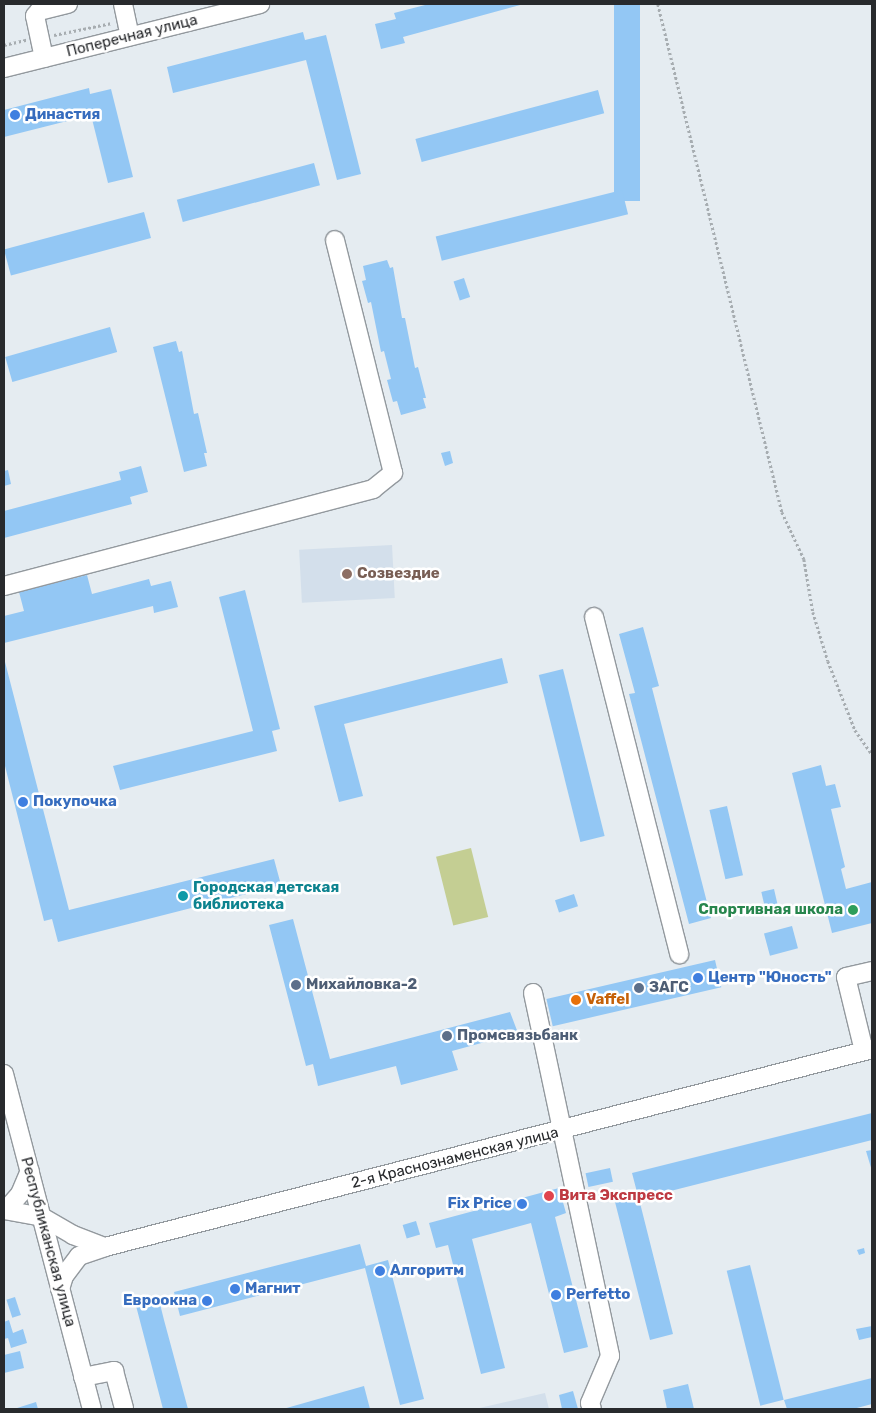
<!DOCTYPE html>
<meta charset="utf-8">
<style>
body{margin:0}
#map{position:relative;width:876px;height:1413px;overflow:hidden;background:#e5ecf1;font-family:Rubik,sans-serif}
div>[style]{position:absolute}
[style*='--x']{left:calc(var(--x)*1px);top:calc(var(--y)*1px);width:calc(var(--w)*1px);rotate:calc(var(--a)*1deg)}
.built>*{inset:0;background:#d3dfeb;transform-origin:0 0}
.green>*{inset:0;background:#c4ce93;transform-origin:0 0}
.building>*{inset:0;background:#93c7f4;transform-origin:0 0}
.path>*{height:2.5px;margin-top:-1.25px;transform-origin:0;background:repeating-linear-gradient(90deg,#a7adb1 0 2.5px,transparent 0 5px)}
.roads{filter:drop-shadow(1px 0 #93999e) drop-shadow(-1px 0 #93999e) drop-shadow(0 1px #93999e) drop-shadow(0 -1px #93999e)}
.minor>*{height:18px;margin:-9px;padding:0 9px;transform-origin:9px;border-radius:9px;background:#fff}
.dots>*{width:14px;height:14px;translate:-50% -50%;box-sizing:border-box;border:2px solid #fff;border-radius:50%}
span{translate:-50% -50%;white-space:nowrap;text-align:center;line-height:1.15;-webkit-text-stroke:5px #fff;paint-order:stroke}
.street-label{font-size:15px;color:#282a2d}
.shop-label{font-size:15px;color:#366cbe;font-weight:700}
.left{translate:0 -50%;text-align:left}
.right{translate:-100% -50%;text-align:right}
.education-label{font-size:15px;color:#785e54;font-weight:700}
.culture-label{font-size:15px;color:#0d838f;font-weight:700}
.leisure-label{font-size:15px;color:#27864d;font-weight:700}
.service-label{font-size:15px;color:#4e5e75;font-weight:700}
.food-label{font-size:15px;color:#c56008;font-weight:700}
.health-label{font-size:15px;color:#be3a42;font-weight:700}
.frame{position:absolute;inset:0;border:5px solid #282a2d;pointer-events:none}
</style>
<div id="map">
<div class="built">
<div style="left:392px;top:545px;width:53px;height:93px;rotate:87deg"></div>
<div style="clip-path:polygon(545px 1393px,549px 1409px,475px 1409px)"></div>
</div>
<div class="green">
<div style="left:471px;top:848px;width:71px;height:36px;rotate:76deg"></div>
</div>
<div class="building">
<div style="clip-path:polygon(429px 4px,524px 4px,403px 37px,405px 43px,381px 49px,375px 24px,396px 19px,394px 13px)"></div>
<div style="left:614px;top:4px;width:26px;height:197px"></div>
<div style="clip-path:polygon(303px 32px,305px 40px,326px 35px,361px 174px,337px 180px,306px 60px,173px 93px,167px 67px)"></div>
<div style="clip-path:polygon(89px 88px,90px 94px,111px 89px,133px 177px,108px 183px,91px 115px,4px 137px,4px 110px)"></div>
<div style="left:598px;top:90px;width:24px;height:189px;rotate:75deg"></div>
<div style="left:314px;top:163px;width:23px;height:142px;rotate:75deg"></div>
<div style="left:622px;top:190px;width:25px;height:192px;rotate:76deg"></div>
<div style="left:144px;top:212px;width:27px;height:145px;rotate:75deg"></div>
<div style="clip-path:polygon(387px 260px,390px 268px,393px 267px,402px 318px,405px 318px,415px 368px,418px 367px,426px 398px,423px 398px,426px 408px,401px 415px,397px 401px,393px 402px,387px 380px,391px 379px,384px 351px,381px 352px,371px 302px,368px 303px,362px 281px,366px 280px,363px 266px)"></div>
<div style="left:464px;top:278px;width:20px;height:11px;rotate:72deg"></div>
<div style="left:110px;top:327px;width:26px;height:109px;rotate:74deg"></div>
<div style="clip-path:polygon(176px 341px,179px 352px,182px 351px,194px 414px,198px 413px,207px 453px,204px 453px,207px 466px,184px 472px,153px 347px)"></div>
<div style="clip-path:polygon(450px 451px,453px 463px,445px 466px,441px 453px)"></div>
<div style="clip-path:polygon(141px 466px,148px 492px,130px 497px,132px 504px,4px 538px,4px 511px,121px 480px,119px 472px)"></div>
<div style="clip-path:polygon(8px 470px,11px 484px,4px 486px,4px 471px)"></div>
<div style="clip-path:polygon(87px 575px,92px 594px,149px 579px,151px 586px,171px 581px,178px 607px,154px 613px,153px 606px,4px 643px,4px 616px,24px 611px,19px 592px)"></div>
<div style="clip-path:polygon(245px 590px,280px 729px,272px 731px,277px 751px,120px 790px,113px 766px,253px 731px,219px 597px)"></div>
<div style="clip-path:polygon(643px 627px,659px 686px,652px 688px,711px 918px,689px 924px,629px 694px,635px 693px,619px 634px)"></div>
<div style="clip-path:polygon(4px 658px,69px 910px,274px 859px,281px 885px,58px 942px,52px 919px,44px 921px,4px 762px)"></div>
<div style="clip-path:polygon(502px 658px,508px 683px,344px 724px,363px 796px,339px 802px,314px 706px)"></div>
<div style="left:563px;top:669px;width:172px;height:25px;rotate:76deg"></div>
<div style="clip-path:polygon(821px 765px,826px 786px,835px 784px,841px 807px,831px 809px,845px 867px,841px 869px,846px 889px,872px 882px,872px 923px,832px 933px,792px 773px)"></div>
<div style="left:727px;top:806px;width:71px;height:18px;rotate:77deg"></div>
<div style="left:774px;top:889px;width:22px;height:13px;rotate:77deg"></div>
<div style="left:574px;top:894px;width:13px;height:20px;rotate:72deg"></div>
<div style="clip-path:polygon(293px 919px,330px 1059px,510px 1012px,518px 1033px,452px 1051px,458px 1070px,401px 1085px,396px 1066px,318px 1086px,313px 1064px,306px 1066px,269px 925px)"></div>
<div style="left:792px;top:926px;width:23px;height:29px;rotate:75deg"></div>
<div style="left:715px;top:960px;width:28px;height:173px;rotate:77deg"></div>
<div style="clip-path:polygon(872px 1113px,872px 1140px,639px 1199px,673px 1334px,650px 1340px,615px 1202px,638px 1196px,632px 1173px)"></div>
<div style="clip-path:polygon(872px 1150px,872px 1171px,866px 1151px)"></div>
<div style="left:610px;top:1168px;width:14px;height:25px;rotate:78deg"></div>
<div style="clip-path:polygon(559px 1188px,566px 1213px,555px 1217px,588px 1347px,564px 1353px,531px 1223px,472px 1239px,505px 1368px,481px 1374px,448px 1245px,436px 1248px,429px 1223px)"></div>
<div style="left:416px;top:1221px;width:14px;height:14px;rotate:73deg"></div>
<div style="clip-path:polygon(360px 1244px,366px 1266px,388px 1260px,424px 1399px,400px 1405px,365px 1268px,180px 1316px,174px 1292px)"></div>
<div style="clip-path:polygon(864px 1248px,865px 1253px,859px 1255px,857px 1250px)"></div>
<div style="left:750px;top:1265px;width:139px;height:24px;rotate:76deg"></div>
<div style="clip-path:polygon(158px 1296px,164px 1320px,188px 1409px,163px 1409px,135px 1302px)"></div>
<div style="left:15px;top:1297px;width:19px;height:9px;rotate:72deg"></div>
<div style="clip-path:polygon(9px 1320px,13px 1333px,23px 1329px,27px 1343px,11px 1348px,8px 1338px,4px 1339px,4px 1322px)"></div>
<div style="clip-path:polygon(872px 1326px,872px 1337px,859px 1340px,856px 1329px)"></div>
<div style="clip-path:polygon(20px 1351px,24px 1368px,4px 1373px,4px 1355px)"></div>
<div style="clip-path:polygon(872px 1378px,872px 1404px,853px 1409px,787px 1409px,784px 1400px)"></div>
<div style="clip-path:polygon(688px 1384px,694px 1409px,667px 1409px,663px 1390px)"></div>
<div style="clip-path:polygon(364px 1386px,370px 1409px,283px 1409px)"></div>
<div style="clip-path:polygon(573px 1391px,578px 1409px,562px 1409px,559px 1395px)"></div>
<div style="clip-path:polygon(36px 1402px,38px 1409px,14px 1409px)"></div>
</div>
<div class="path">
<div style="--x:658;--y:4;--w:523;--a:76.28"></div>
<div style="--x:782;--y:512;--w:52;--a:64.9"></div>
<div style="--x:804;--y:559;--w:54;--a:80.4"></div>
<div style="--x:813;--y:612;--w:51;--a:73"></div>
<div style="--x:828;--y:661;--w:74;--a:68.6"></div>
<div style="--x:855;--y:730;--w:29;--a:55"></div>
<div style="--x:54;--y:35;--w:59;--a:-11.7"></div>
<div style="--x:4;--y:45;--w:23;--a:-13"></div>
</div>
<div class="roads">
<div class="minor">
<div style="--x:123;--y:4;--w:33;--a:78"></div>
<div style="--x:44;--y:58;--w:43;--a:-102.1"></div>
<div style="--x:35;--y:16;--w:6;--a:-51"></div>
<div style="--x:39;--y:11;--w:30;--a:-14"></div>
<div style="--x:4;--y:68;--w:264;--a:-14"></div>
<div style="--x:4;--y:586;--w:382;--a:-14.7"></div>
<div style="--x:373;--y:489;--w:26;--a:-39"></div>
<div style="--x:393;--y:473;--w:240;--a:-104"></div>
<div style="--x:594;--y:617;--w:348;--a:75.8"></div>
<div style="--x:533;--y:993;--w:371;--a:78"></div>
<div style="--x:610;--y:1356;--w:51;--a:113.1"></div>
<div style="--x:590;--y:1403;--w:6;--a:72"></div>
<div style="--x:864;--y:1051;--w:76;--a:-103.7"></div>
<div style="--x:846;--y:977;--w:27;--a:-13"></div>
<div style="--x:4;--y:1074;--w:346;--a:75.3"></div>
<div style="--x:7;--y:1209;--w:20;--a:-49"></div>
<div style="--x:20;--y:1194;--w:25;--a:-67"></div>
<div style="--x:4;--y:1210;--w:39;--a:10"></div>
<div style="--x:42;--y:1217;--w:36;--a:30"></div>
<div style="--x:73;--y:1235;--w:34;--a:21"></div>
<div style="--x:105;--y:1247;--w:792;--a:-14.47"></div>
<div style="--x:60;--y:1289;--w:14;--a:-73"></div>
<div style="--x:64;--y:1276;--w:25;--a:-53"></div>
<div style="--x:79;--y:1256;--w:28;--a:-19"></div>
<div style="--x:83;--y:1377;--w:32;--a:-11"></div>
<div style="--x:114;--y:1371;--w:39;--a:75"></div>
</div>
</div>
<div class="dots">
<div style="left:15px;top:115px;background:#3f7fe0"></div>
<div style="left:347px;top:574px;background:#8d6e63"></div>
<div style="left:23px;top:802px;background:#3f7fe0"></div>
<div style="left:183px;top:896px;background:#0f9aa8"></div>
<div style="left:853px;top:910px;background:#2e9e5b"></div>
<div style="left:698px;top:978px;background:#3f7fe0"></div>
<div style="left:296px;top:985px;background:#5c6f8a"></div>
<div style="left:639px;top:988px;background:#5c6f8a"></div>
<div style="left:576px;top:1000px;background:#e8710a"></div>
<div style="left:447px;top:1036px;background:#5c6f8a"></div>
<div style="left:549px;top:1196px;background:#e0444e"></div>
<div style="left:522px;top:1204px;background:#3f7fe0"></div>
<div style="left:380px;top:1271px;background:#3f7fe0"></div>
<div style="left:235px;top:1289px;background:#3f7fe0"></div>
<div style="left:556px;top:1295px;background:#3f7fe0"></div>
<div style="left:207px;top:1301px;background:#3f7fe0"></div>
</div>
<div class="street-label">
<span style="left:132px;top:36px;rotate:-14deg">Поперечная улица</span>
<span style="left:455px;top:1158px;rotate:-14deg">2-я Краснознаменская улица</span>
<span style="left:48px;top:1242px;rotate:75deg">Республиканская улица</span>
</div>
<div class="shop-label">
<span class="left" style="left:25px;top:115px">Династия</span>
<span class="left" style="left:33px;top:802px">Покупочка</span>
<span class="left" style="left:708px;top:978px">Центр "Юность"</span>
<span class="right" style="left:512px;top:1204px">Fix Price</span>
<span class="left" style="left:390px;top:1271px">Алгоритм</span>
<span class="left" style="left:245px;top:1289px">Магнит</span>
<span class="left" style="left:566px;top:1295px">Perfetto</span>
<span class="right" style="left:197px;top:1301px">Евроокна</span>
</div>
<div class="education-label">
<span class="left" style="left:357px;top:574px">Созвездие</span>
</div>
<div class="culture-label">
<span class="left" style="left:193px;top:896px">Городская детская<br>библиотека</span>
</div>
<div class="leisure-label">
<span class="right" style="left:843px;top:910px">Спортивная школа</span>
</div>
<div class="service-label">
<span class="left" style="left:306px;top:985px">Михайловка-2</span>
<span class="left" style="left:649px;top:988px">ЗАГС</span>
<span class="left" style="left:457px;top:1036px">Промсвязьбанк</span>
</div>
<div class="food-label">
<span class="left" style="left:586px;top:1000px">Vaffel</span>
</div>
<div class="health-label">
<span class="left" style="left:559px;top:1196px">Вита Экспресс</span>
</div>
<div class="frame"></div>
</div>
